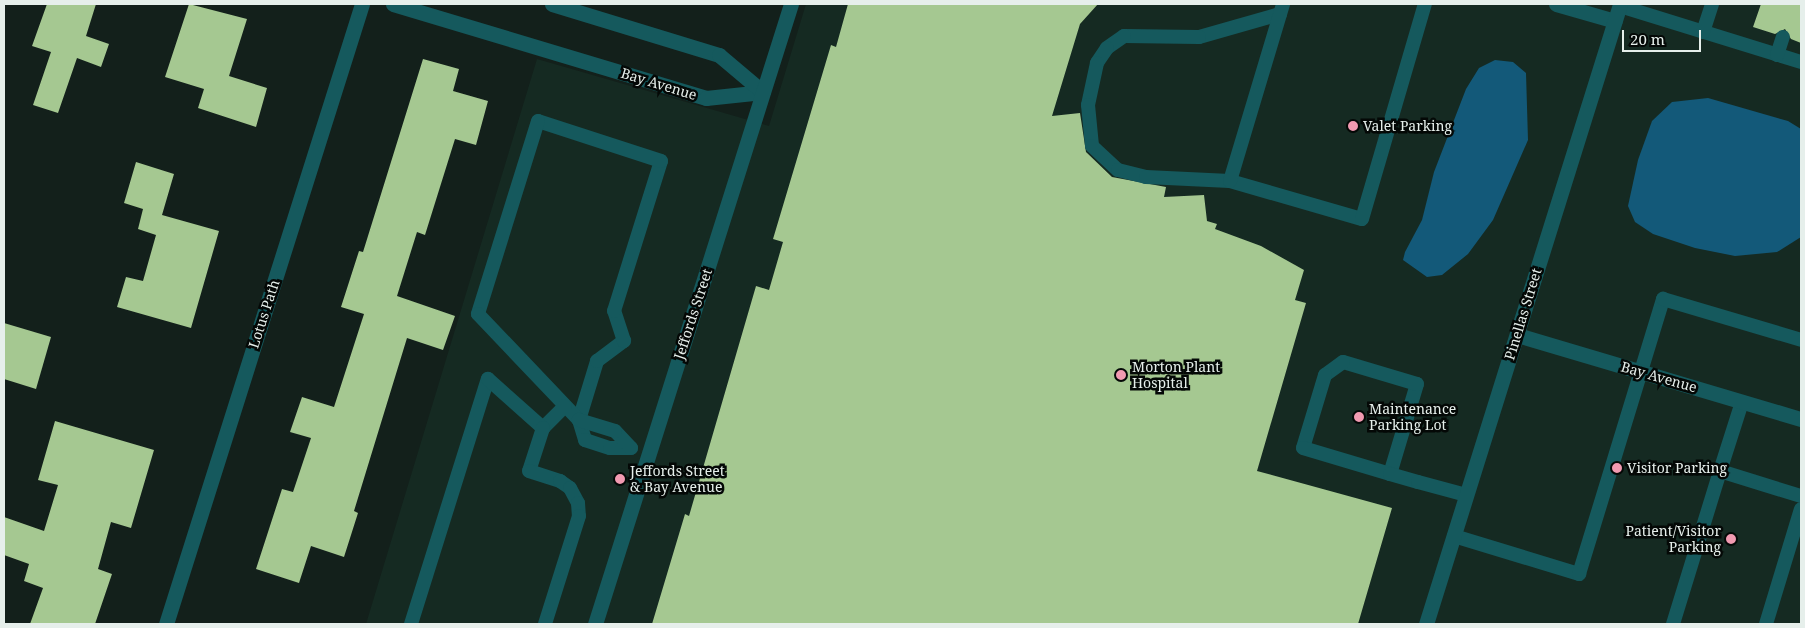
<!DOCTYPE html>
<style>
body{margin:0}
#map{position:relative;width:1805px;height:628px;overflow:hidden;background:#13201b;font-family:"Noto Serif",serif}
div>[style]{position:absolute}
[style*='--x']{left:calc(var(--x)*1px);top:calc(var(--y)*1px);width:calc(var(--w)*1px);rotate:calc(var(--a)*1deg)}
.built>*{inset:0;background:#152a22}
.water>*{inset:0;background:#135979}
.building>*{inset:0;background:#a5c891}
.service>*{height:14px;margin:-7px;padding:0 7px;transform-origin:7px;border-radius:7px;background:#15595d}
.minor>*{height:15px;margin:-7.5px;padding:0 7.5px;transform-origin:7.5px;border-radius:7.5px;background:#15595d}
.tertiary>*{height:15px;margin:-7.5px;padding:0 7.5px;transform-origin:7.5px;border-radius:7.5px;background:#15595d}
.dots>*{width:14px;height:14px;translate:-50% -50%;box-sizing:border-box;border:2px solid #040806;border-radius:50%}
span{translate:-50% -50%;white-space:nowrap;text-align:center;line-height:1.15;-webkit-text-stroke:5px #040806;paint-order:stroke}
.street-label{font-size:14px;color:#e6efeb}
.poi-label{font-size:14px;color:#e6efeb}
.left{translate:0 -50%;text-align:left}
.right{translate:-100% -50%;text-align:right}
.frame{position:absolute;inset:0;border:5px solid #e6efeb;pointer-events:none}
.scale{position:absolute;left:1622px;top:30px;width:79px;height:22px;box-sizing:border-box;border:2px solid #e6efeb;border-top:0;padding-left:6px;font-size:15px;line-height:18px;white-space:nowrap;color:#e6efeb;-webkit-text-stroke:4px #040806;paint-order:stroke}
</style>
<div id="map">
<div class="built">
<div style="clip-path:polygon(806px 4px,1801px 4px,1801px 624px,366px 624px,537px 59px,769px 126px)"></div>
</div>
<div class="water">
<div style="clip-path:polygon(1495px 60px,1513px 62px,1526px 73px,1528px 140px,1493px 220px,1468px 254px,1442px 275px,1427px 277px,1403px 260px,1405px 252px,1422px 220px,1434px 172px,1466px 89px,1479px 68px)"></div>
<div style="clip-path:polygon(1708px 98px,1788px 121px,1801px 129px,1801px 237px,1777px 252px,1735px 256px,1695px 248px,1653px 234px,1635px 222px,1628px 206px,1638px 160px,1652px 121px,1672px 102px)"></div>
</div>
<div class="building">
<div style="clip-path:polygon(47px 4px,96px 4px,86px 36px,109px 44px,101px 67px,77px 58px,58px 113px,33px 105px,51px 52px,32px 46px)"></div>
<div style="clip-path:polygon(189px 4px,247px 19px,229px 76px,267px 88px,256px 127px,198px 108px,204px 89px,165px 77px)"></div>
<div style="clip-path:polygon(848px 4px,1098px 4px,1080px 24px,1052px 116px,1080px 113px,1086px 152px,1112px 177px,1166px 187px,1164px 197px,1204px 195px,1207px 221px,1217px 224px,1215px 229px,1261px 246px,1304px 270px,1295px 300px,1306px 303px,1257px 471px,1392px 508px,1358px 624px,652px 624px,685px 514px,689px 516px,756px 286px,769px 290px,783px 242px,773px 239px,831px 45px,836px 47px)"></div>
<div style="clip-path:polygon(1761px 4px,1801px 4px,1801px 43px,1791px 39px,1785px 29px,1775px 34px,1753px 27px)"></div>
<div style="clip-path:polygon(423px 59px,459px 69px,453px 91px,488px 101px,476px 145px,455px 139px,425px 235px,417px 232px,397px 296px,455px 316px,443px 350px,407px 338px,354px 511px,358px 513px,344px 557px,311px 546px,299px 583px,256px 569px,282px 489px,293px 492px,311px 438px,290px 432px,302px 397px,334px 407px,364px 314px,341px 307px,359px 251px,363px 252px)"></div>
<div style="clip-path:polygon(136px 162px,174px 174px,162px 215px,219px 231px,191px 328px,117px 307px,126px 277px,143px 281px,156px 235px,138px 229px,143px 209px,124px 203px)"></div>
<div style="clip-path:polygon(4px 323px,51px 337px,36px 389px,4px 379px)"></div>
<div style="clip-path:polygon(55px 421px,154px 450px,131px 528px,111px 522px,98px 569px,112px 574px,95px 624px,30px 624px,43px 588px,24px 581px,29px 564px,4px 555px,4px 517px,44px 531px,58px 485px,38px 480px)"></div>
</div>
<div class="service">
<div style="--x:1620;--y:6;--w:189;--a:17.2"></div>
<div style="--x:1280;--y:14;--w:84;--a:164.1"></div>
<div style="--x:1199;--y:37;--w:75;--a:-179.2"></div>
<div style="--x:1124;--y:36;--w:21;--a:145"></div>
<div style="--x:1107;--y:48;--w:18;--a:124"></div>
<div style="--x:1097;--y:63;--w:43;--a:102.1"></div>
<div style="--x:1088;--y:105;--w:41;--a:84.4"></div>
<div style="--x:1092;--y:146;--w:35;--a:43"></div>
<div style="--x:1118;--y:170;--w:29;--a:14"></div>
<div style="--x:1146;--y:177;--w:84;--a:2.7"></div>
<div style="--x:1230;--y:181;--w:137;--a:16.1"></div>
<div style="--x:1362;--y:219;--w:224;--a:-73.7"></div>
<div style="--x:1703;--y:32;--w:29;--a:-72"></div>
<div style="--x:1777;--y:55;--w:19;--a:-72"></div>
<div style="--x:1230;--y:181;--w:185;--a:-73.3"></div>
<div style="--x:1742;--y:402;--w:72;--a:107.7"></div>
<div style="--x:1720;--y:471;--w:85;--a:17.2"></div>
<div style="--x:579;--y:420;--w:62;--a:-73"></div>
<div style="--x:597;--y:361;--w:34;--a:-37"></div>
<div style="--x:624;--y:341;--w:32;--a:-108"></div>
<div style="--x:614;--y:311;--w:157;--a:-72.6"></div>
<div style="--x:661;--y:161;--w:129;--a:-162"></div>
<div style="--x:538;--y:121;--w:202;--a:107.3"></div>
<div style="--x:478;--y:314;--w:146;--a:46.4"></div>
<div style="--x:579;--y:420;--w:21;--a:73"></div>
<div style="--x:585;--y:440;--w:26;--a:18"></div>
<div style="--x:610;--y:448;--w:21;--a:0"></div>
<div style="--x:631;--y:448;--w:23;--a:-133"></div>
<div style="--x:615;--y:431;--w:38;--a:-163"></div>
<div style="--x:543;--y:428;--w:31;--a:-45"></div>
<div style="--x:1390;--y:474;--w:94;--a:-73.3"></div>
<div style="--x:1417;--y:384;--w:77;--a:-163.4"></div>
<div style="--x:1343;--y:362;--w:22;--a:144"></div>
<div style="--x:1325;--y:375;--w:76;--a:106.8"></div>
<div style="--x:1303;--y:448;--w:91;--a:16.6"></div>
<div style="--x:1390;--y:474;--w:29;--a:16"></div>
<div style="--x:1418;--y:482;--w:50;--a:15.2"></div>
<div style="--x:1454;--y:536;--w:131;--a:16.9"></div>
<div style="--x:1579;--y:574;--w:288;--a:-73"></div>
<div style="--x:1663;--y:299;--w:144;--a:16.5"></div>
<div style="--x:411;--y:624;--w:257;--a:-72.6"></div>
<div style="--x:488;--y:379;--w:74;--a:41.7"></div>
<div style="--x:543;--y:428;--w:45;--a:108"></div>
<div style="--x:529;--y:471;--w:33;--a:18"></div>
<div style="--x:560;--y:481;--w:12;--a:35"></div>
<div style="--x:570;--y:488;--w:17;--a:62"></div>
<div style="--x:578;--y:503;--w:13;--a:86"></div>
<div style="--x:579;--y:516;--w:113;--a:107.5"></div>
<div style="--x:1673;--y:624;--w:160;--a:-72.9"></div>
<div style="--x:1766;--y:624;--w:120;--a:-73.1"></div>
</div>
<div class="minor">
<div style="--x:393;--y:4;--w:327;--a:16.7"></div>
<div style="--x:706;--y:98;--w:57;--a:-6"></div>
<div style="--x:552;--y:4;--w:175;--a:17"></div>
<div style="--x:719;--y:55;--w:57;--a:40.1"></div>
<div style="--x:1556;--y:4;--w:61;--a:16.1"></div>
<div style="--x:1517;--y:335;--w:296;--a:16.5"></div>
<div style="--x:166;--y:624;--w:650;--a:-72.46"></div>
<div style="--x:1426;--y:624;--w:650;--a:-72.62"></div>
</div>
<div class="tertiary">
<div style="--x:595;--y:624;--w:650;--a:-72.46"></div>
</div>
<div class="dots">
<div style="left:1353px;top:126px;background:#f19ab1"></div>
<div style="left:1121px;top:375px;background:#f19ab1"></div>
<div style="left:1359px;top:417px;background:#f19ab1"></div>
<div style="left:1617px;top:468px;background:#f19ab1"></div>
<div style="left:620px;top:479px;background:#f19ab1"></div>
<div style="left:1731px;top:539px;background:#f19ab1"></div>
</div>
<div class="street-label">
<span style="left:659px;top:84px;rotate:17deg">Bay Avenue</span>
<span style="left:264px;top:314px;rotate:-72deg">Lotus Path</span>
<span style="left:693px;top:314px;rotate:-72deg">Jeffords Street</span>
<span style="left:1523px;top:314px;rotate:-73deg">Pinellas Street</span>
<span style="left:1659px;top:377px;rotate:16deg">Bay Avenue</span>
</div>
<div class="poi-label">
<span class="left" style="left:1363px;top:126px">Valet Parking</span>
<span class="left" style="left:1132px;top:375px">Morton Plant<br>Hospital</span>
<span class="left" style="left:1369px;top:417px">Maintenance<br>Parking Lot</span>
<span class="left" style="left:1627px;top:468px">Visitor Parking</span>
<span class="left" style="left:630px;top:479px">Jeffords Street<br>&amp; Bay Avenue</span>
<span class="right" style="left:1721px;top:539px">Patient/Visitor<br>Parking</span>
</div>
<div class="frame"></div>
<div class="scale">20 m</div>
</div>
